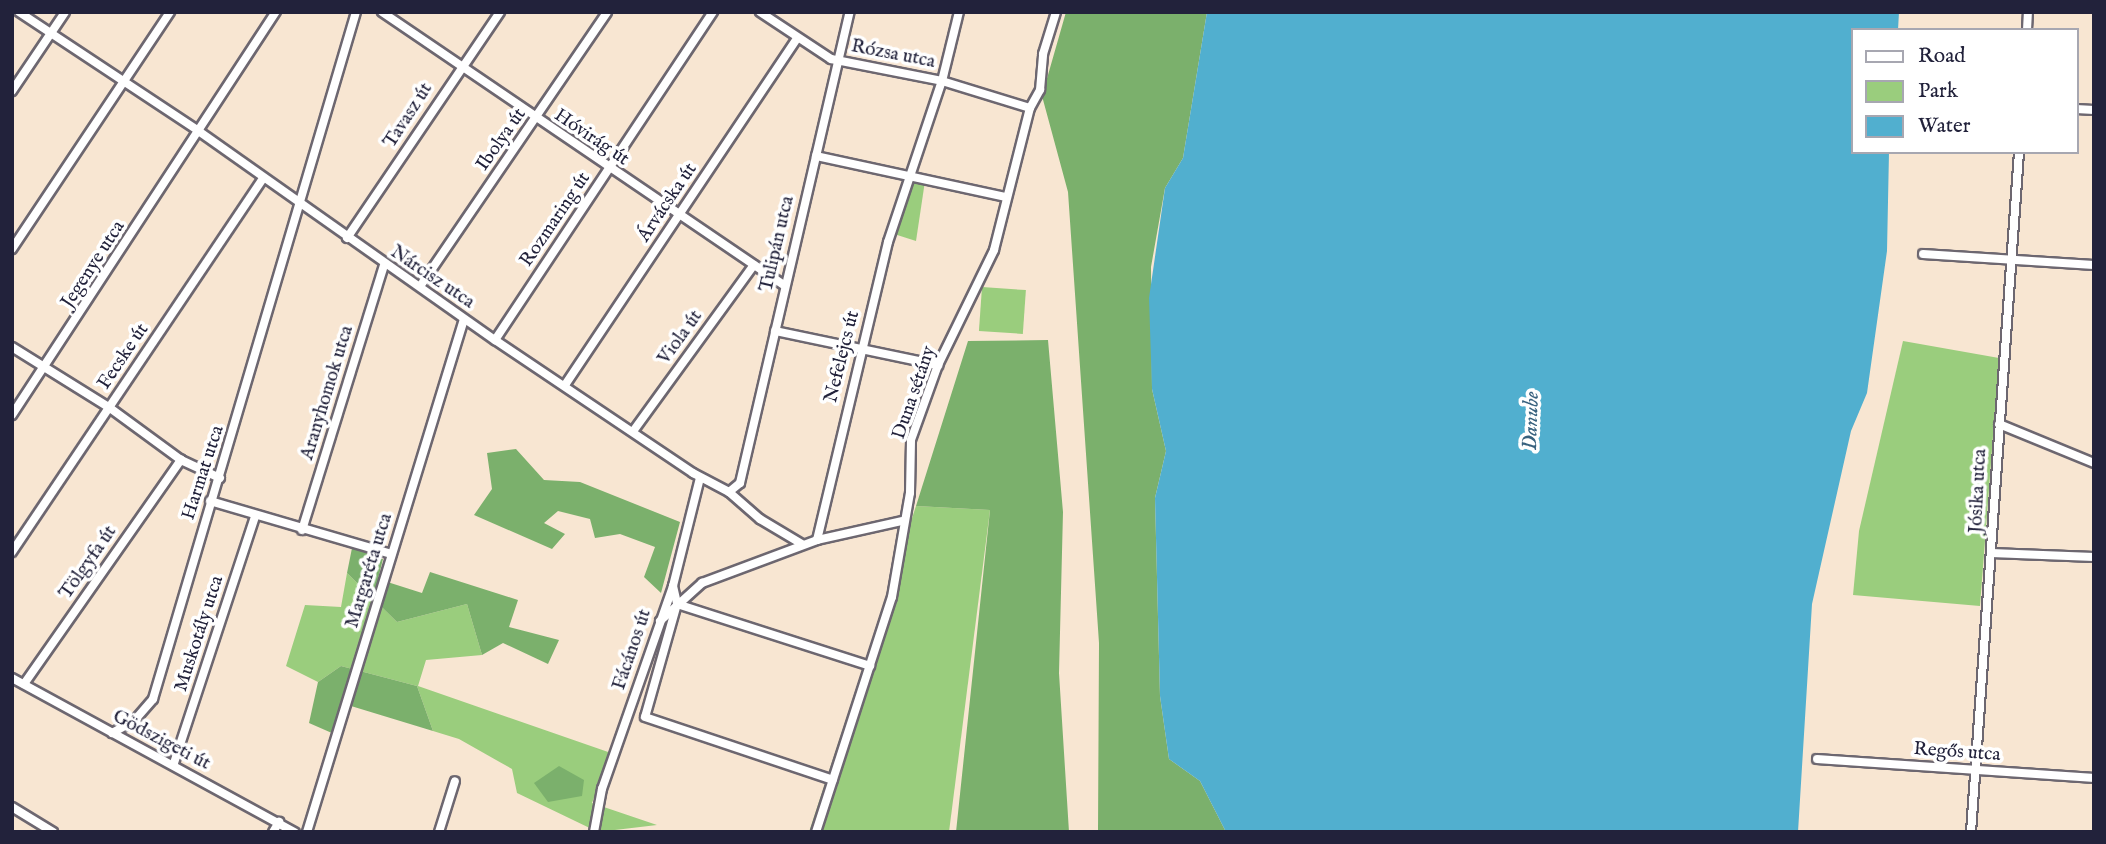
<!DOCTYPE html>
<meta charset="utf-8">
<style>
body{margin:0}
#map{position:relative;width:2106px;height:844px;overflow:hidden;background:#f8e6d2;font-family:"IM FELL English",serif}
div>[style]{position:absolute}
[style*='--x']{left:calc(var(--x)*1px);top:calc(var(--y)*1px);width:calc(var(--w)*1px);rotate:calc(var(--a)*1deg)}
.green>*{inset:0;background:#9acd7d;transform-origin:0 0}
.forest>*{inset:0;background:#7bb06c}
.water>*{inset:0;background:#51afcf}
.roads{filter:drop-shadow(2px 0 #6d6770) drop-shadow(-2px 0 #6d6770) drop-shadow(0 2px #6d6770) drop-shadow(0 -2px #6d6770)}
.minor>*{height:8px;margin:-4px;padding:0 4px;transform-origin:4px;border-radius:4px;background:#fff}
span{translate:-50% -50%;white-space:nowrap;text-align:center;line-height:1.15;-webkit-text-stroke:7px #fff;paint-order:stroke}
.street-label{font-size:19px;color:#22223b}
.water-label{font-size:21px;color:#37617e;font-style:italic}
.frame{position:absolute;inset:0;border:14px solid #22223b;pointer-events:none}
.legend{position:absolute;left:1851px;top:28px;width:228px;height:126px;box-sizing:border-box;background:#fff;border:2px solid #a7a7b1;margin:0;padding:9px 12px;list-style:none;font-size:21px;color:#22223b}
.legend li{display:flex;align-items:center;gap:14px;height:35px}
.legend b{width:35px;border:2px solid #a7a7b1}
</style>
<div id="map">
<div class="green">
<div style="clip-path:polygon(913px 179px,925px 181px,916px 241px,894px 234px)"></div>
<div style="left:982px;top:287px;width:44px;height:44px;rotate:4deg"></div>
<div style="clip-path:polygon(1903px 341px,1999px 358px,1980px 606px,1853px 595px,1859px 531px)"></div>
<div style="clip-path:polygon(916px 506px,990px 510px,949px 832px,809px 832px)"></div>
<div style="clip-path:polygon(347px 573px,397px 622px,467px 604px,482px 655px,426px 660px,418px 686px,611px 753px,592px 803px,657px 825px,598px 832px,517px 793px,512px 769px,459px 739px,433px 731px,417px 686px,341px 666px,318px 682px,286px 666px,305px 605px,341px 607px)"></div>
</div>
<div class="forest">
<div style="clip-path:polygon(1066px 12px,1207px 12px,1183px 158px,1165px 188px,1151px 267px,1152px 389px,1166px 451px,1155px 498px,1160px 696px,1169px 759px,1200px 781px,1226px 832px,1098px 832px,1099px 643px,1068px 192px,1042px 96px)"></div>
<div style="clip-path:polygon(1048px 340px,1063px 512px,1059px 673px,1069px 832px,956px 832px,990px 510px,916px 506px,968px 341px)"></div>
<div style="clip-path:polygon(516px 449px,544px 480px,580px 482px,680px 522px,661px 593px,644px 577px,655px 547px,620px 534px,595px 538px,590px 519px,558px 511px,544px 523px,565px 534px,552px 549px,474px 515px,492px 489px,487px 453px)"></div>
<div style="clip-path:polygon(352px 548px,383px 559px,378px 579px,422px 593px,430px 572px,518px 600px,509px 627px,559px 640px,548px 664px,503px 643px,482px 655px,467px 604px,397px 622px,347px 573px)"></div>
<div style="clip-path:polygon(341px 666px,417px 686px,433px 731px,351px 706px,341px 737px,309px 723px,318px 682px)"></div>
<div style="clip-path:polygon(559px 766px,584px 780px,582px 796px,548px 802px,534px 783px)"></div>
</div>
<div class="water">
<div style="clip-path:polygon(1207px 12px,1899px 12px,1898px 30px,1852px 30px,1852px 152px,1889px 152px,1887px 251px,1867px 393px,1851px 431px,1812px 604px,1798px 832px,1226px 832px,1200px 781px,1169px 759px,1160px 696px,1155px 498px,1166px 451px,1152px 389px,1149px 298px,1165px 188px,1183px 158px)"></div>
</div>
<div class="roads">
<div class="minor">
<div style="--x:19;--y:12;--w:217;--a:33.5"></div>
<div style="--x:200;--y:132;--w:361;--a:35.2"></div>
<div style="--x:495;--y:340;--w:239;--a:33.9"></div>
<div style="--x:693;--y:473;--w:41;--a:27.8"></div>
<div style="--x:729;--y:492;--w:14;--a:-39"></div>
<div style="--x:740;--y:483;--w:484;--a:-76.9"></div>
<div style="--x:382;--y:12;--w:486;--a:34.2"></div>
<div style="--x:760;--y:12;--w:85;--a:33.5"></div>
<div style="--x:831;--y:59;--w:113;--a:11.2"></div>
<div style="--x:942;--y:81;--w:92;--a:17.1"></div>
<div style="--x:2027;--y:30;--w:18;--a:-87"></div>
<div style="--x:12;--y:91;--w:95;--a:-56.1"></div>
<div style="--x:2076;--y:109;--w:18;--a:3"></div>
<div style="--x:816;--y:156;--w:193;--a:12.2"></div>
<div style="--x:347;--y:238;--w:273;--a:-55.9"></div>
<div style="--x:12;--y:249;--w:285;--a:-56.3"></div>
<div style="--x:1923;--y:254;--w:171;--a:3.7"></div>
<div style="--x:421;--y:285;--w:330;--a:-55.7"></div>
<div style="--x:775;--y:331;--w:167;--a:11.8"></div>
<div style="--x:495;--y:340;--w:394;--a:-56.4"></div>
<div style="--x:12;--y:347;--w:115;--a:31.9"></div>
<div style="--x:110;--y:408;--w:88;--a:36.2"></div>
<div style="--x:181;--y:460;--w:43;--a:24.8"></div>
<div style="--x:565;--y:385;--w:417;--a:-56.2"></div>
<div style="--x:12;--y:415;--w:482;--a:-56.8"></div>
<div style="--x:1999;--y:424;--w:103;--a:22.3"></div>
<div style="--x:634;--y:430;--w:204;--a:-54"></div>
<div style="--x:729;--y:492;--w:41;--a:41.1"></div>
<div style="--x:760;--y:519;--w:49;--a:30.8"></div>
<div style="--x:210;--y:501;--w:189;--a:16.3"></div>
<div style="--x:302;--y:530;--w:277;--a:-72.8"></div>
<div style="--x:817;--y:540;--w:87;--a:-12.6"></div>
<div style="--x:12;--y:552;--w:448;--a:-56.1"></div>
<div style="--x:1991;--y:553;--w:103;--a:2.2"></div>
<div style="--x:673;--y:586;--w:18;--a:77"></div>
<div style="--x:677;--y:604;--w:117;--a:105.8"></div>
<div style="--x:645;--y:717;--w:198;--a:18.5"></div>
<div style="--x:677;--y:604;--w:203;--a:17.8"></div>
<div style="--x:660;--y:621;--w:57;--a:-42.1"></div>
<div style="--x:702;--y:583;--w:123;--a:-20.5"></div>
<div style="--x:817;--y:540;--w:306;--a:-76.6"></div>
<div style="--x:888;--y:242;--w:170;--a:-71.5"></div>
<div style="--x:942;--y:81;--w:71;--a:-76.2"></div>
<div style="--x:12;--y:678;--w:322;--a:28.6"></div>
<div style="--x:24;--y:684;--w:274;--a:-55"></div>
<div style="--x:112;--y:733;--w:25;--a:-29"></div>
<div style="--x:134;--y:721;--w:29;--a:-49"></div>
<div style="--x:153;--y:699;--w:716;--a:-73.54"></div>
<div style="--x:1817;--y:759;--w:278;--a:3.9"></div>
<div style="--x:174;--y:763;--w:260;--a:-71.8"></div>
<div style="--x:12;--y:807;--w:48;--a:31.4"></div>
<div style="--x:273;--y:832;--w:12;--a:-59"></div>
<div style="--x:307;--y:832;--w:536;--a:-72.98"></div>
<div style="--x:439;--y:832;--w:53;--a:-72.6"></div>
<div style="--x:594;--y:832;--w:44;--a:-79.5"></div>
<div style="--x:602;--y:789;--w:215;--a:-70.7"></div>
<div style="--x:673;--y:586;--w:111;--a:-76"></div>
<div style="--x:816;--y:832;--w:247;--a:-72.1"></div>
<div style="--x:892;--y:597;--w:106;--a:-80.2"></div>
<div style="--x:910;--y:493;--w:53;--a:-88.9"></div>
<div style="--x:911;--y:440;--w:80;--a:-70.2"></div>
<div style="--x:938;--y:365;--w:128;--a:-64"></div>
<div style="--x:994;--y:250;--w:146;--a:-75.8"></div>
<div style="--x:1030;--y:108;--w:21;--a:-61"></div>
<div style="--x:1040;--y:90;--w:36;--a:-85"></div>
<div style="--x:1043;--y:54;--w:44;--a:-72.8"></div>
<div style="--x:1971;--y:832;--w:682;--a:-85.96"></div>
</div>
</div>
<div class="street-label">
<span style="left:893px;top:55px;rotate:11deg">Rózsa utca</span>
<span style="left:409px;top:116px;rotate:-57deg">Tavasz út</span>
<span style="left:591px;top:138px;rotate:34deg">Hóvirág út</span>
<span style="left:502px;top:140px;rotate:-55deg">Ibolya út</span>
<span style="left:668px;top:203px;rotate:-56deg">Árvácska út</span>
<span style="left:556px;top:220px;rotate:-56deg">Rozmaring út</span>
<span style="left:778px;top:244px;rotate:-77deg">Tulipán utca</span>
<span style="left:94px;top:265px;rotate:-57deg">Jegenye utca</span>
<span style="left:432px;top:278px;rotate:34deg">Nárcisz utca</span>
<span style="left:681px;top:338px;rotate:-54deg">Viola út</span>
<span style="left:124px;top:357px;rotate:-56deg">Fecske út</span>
<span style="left:843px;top:357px;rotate:-76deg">Nefelejcs út</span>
<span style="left:328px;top:393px;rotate:-73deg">Aranyhomok utca</span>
<span style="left:915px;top:393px;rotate:-71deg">Duna sétány</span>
<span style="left:204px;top:473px;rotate:-72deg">Harmat utca</span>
<span style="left:1979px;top:491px;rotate:-87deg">Jósika utca</span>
<span style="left:89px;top:563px;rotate:-55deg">Tölgyfa út</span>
<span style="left:370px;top:571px;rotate:-73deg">Margaréta utca</span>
<span style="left:200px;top:634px;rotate:-72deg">Muskotály utca</span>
<span style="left:633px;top:650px;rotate:-71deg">Fácános út</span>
<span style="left:161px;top:741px;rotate:28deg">Gödszigeti út</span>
<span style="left:1957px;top:753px;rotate:4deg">Regős utca</span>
</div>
<div class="water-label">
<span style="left:1532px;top:421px;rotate:-88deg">Danube</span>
</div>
<div class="frame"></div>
<ul class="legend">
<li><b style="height:9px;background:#fff"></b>Road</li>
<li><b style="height:19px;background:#9acd7d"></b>Park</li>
<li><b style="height:19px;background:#51afcf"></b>Water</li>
</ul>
</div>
